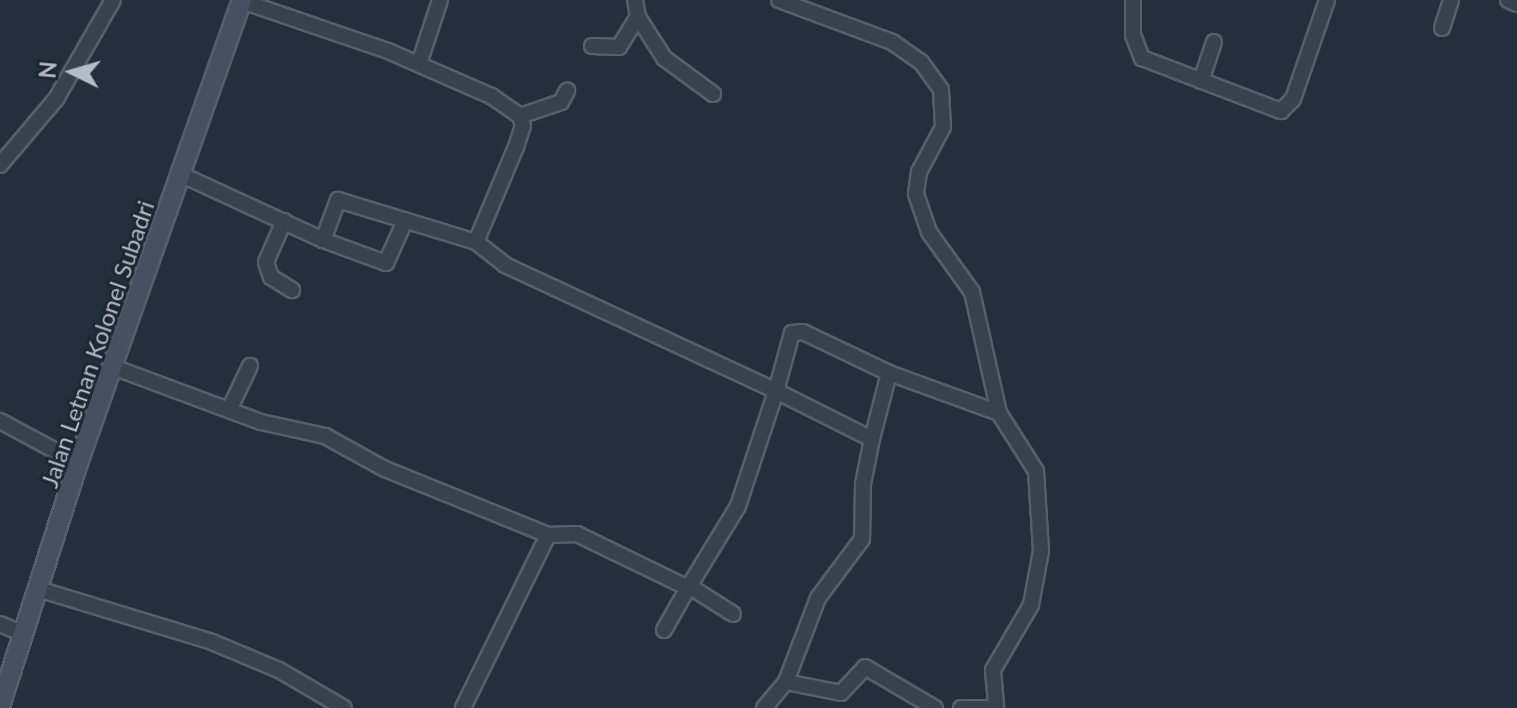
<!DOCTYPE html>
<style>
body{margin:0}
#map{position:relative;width:1517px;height:708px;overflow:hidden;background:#242f3e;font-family:Lato,sans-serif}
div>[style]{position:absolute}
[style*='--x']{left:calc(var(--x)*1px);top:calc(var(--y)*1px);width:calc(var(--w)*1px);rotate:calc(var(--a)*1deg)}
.roads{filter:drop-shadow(2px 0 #565f6c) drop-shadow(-2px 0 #565f6c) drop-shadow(0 2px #565f6c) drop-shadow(0 -2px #565f6c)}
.street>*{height:14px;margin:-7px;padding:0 7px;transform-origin:7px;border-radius:7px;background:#38414e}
.secondary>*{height:18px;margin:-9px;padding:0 9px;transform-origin:9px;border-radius:9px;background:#465061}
span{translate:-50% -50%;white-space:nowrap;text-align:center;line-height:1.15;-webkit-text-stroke:6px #1d2633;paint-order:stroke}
.street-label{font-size:24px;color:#b4bcc9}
.north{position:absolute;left:32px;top:32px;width:80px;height:80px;-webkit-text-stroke:6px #1d2633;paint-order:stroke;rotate:275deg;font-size:22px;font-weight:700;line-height:32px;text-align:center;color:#b4bcc9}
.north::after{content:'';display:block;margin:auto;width:28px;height:36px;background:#b4bcc9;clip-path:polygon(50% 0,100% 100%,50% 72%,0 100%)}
</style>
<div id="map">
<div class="roads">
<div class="street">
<div style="--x:635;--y:0;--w:17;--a:80"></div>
<div style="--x:638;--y:17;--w:49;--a:57.6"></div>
<div style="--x:664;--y:58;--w:61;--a:36.3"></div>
<div style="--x:779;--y:0;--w:121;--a:20.4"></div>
<div style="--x:892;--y:42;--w:35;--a:35"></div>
<div style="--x:921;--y:62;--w:34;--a:54"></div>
<div style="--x:941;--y:90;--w:37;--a:87"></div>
<div style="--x:943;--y:127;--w:51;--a:118.1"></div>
<div style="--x:919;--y:172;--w:22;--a:98"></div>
<div style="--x:916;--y:194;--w:40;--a:71.1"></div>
<div style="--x:929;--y:232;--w:74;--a:54.4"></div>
<div style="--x:972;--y:292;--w:124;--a:77.4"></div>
<div style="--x:1133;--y:0;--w:35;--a:90"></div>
<div style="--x:1133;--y:35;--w:25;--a:69"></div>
<div style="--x:1142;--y:58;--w:149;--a:20.9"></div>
<div style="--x:1281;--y:111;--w:17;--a:-45"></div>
<div style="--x:1293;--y:99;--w:105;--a:-71"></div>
<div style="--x:1508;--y:0;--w:10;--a:24"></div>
<div style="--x:1442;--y:28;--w:29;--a:-72"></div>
<div style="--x:592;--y:46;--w:27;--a:2"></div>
<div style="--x:619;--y:47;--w:36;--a:-58"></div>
<div style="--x:419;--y:64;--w:67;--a:-71.8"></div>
<div style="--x:1201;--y:81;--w:41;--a:-71.6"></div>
<div style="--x:520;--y:116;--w:43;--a:-18.9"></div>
<div style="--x:561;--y:102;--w:13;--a:-61"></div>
<div style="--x:0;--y:165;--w:87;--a:-49.7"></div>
<div style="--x:56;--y:99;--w:114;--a:-60.1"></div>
<div style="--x:182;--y:175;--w:155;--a:24.7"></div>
<div style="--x:323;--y:240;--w:43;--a:-69.4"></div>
<div style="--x:338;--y:200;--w:144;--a:16.9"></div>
<div style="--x:476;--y:242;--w:103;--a:-67.2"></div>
<div style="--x:516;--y:147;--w:22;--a:-72"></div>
<div style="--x:523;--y:126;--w:10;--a:-107"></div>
<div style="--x:520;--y:116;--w:35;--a:-145"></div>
<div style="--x:491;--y:96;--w:112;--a:-156.4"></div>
<div style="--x:388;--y:51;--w:154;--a:-161.1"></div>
<div style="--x:284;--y:221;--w:45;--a:113.7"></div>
<div style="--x:266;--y:262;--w:16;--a:72"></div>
<div style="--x:271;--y:277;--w:25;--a:32"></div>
<div style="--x:323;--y:240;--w:67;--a:20.1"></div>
<div style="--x:386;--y:263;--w:46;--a:-65.7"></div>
<div style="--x:476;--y:242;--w:37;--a:38"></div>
<div style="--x:505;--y:265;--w:299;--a:24.9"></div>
<div style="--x:776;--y:391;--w:60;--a:-74.6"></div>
<div style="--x:792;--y:333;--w:11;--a:-5"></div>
<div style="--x:803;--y:332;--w:95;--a:25.5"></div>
<div style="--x:889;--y:373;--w:117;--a:20"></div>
<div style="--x:999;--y:413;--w:69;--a:57.5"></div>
<div style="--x:1036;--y:471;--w:80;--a:86.4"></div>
<div style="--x:1041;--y:551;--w:55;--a:100.5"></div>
<div style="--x:1031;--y:605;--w:75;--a:120.3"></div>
<div style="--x:993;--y:670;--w:38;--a:85"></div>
<div style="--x:113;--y:367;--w:158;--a:20.4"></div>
<div style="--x:261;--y:422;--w:66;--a:12.3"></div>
<div style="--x:325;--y:436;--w:68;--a:28.8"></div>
<div style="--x:385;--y:469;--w:176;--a:22"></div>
<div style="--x:548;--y:535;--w:193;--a:116.2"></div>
<div style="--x:229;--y:410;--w:49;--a:-64.5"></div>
<div style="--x:0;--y:421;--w:89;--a:28.3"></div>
<div style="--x:872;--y:439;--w:68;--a:-75.6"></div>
<div style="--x:548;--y:535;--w:29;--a:-2"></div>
<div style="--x:577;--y:534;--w:123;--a:25.9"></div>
<div style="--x:688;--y:588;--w:96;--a:-58.6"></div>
<div style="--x:738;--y:506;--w:121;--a:-71.7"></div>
<div style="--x:776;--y:391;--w:107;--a:26.6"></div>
<div style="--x:872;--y:439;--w:46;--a:101.3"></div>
<div style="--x:863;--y:484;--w:55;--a:91"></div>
<div style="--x:862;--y:539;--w:74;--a:126.7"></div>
<div style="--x:818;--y:598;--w:90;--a:110.9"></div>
<div style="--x:689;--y:586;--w:52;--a:32.5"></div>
<div style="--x:38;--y:589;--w:182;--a:16.9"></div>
<div style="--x:212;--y:642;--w:73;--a:22.7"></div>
<div style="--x:279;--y:670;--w:75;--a:30.3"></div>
<div style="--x:0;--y:624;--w:26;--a:23"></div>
<div style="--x:664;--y:630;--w:48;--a:-60.3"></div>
<div style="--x:764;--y:708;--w:34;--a:-50"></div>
<div style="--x:786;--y:682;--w:56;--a:11.3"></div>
<div style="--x:841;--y:693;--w:35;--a:-47"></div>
<div style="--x:865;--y:667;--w:81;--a:30.4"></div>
<div style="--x:961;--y:708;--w:34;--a:0"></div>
</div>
<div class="secondary">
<div style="--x:0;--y:706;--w:255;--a:-72.2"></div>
<div style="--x:78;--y:463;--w:491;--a:-70.5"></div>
</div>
</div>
<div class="street-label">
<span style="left:97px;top:344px;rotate:-71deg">Jalan Letnan Kolonel Subadri</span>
</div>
<div class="north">N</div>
</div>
